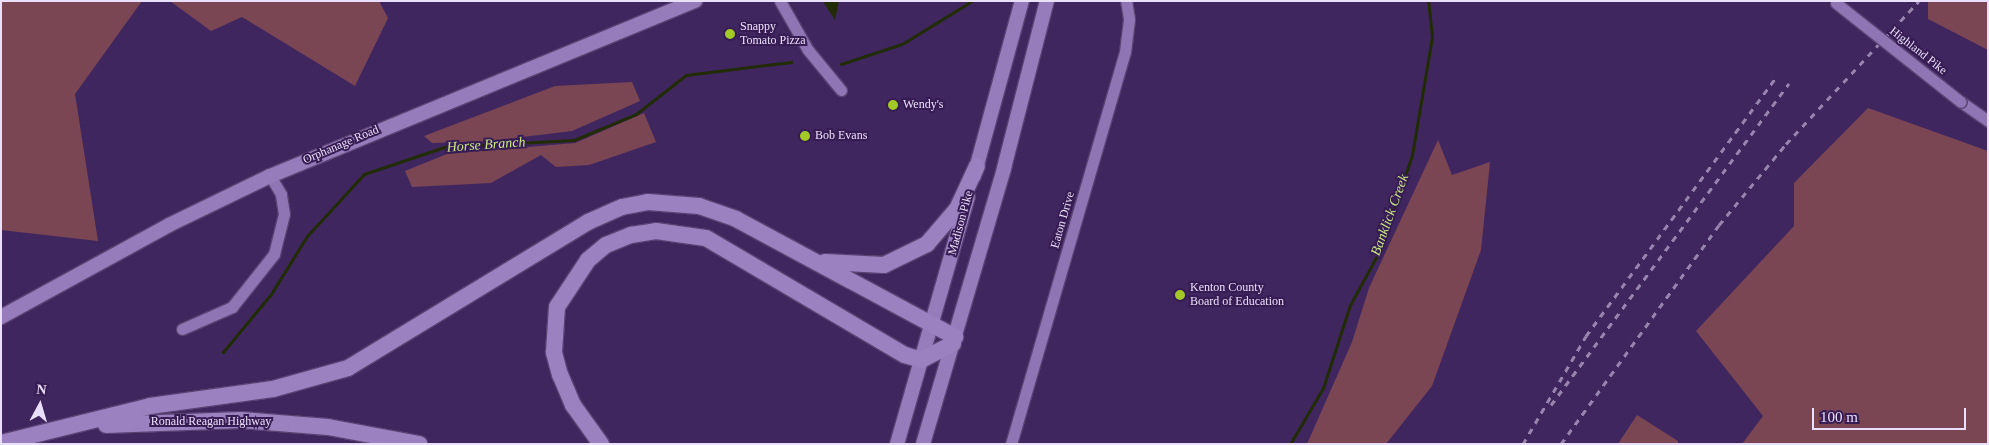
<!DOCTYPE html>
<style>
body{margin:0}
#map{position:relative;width:1989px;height:445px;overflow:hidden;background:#40265f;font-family:"Times New Roman",serif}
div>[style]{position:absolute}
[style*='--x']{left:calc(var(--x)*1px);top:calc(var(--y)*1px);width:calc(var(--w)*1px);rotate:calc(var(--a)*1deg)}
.green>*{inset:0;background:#7b4654}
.water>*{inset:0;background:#212b05}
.stream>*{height:3px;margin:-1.5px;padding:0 1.5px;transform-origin:1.5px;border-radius:1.5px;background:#212b05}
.roads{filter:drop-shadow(1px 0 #5a4272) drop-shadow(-1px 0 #5a4272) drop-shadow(0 1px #5a4272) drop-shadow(0 -1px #5a4272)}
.minor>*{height:11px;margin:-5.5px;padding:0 5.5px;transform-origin:5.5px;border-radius:5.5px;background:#9075b5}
.major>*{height:14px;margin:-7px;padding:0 7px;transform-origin:7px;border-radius:7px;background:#977cbc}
.highway>*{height:16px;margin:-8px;padding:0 8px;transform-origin:8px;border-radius:8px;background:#9b81c0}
.rail>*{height:3px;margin-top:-1.5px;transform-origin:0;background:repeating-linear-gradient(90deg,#9785af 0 6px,transparent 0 12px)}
.bridges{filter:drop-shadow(1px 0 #5a4272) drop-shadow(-1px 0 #5a4272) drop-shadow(0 1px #5a4272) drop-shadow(0 -1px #5a4272)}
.minor-bridge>*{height:11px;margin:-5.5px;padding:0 5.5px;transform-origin:5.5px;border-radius:5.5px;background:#9075b5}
.dots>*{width:14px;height:14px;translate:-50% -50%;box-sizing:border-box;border:2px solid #361c53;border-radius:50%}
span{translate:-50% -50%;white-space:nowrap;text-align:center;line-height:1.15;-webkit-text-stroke:4px #361c53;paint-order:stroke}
.poi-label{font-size:12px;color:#ebe0fc}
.left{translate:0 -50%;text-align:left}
.street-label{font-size:12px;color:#ebe0fc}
.water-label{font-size:14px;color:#c9e783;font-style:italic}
.frame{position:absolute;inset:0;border:2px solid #ebe0fc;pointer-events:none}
.north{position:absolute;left:15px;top:380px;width:50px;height:50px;-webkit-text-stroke:4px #361c53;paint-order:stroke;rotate:6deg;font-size:14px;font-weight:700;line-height:20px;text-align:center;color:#ebe0fc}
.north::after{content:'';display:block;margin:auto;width:18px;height:22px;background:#ebe0fc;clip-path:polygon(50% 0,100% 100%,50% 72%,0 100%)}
.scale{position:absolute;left:1812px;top:408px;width:154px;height:22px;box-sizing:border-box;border:2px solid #ebe0fc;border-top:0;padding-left:6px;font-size:15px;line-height:18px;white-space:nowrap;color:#ebe0fc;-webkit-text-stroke:4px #361c53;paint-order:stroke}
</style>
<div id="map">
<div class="green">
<div style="clip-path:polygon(1px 1px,142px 1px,75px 94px,98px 241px,1px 230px)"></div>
<div style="clip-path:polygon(170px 1px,379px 1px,388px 18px,355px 86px,242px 17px,211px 31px)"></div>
<div style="clip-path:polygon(1928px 1px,1988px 1px,1988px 50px,1928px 19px)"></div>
<div style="clip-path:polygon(632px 82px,640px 101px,572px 131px,490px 141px,432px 143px,424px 136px,555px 86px)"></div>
<div style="clip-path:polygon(1868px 108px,1988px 151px,1988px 444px,1742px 444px,1763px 416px,1696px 331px,1794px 226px,1794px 183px)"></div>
<div style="clip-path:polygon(644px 113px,656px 142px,589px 165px,556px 167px,541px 155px,491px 183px,412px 187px,405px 171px,447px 154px,575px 143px)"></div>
<div style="clip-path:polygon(1438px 140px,1452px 175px,1490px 162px,1481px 250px,1432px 386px,1386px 444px,1307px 444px,1352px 342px,1369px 288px)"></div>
<div style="clip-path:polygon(1637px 415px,1678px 441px,1678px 444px,1618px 444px)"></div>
</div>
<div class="water">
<div style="clip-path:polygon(824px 1px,839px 1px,835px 20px,824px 3px)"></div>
</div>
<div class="stream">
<div style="--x:841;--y:64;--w:64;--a:-18.2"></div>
<div style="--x:902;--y:44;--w:82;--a:-31.6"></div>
<div style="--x:223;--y:352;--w:75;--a:-50.4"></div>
<div style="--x:271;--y:294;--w:68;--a:-58.2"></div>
<div style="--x:307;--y:236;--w:84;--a:-47.4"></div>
<div style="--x:364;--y:174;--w:84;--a:-18.6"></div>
<div style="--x:444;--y:147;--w:130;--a:-3.1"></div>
<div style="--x:574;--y:140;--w:67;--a:-22.8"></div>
<div style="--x:636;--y:114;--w:63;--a:-38"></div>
<div style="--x:686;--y:75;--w:106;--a:-7.1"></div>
<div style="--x:1290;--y:444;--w:65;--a:-59.5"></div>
<div style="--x:1323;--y:388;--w:87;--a:-72"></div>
<div style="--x:1350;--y:305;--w:63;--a:-61.4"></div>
<div style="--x:1380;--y:250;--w:100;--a:-71.4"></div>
<div style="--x:1412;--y:155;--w:120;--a:-80.4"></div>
<div style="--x:1432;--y:37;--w:36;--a:-96"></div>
</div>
<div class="roads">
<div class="minor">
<div style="--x:780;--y:1;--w:56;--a:60.3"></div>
<div style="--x:808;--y:50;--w:52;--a:50.5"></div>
<div style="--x:1961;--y:102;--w:33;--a:35"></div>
<div style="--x:182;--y:329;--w:55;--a:-23.7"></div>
<div style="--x:232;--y:307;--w:68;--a:-51.6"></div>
<div style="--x:274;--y:254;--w:41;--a:-76"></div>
<div style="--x:284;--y:214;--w:20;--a:-99"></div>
<div style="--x:281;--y:194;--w:21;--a:-121"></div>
<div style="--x:1011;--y:444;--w:408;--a:-73.8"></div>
<div style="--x:1125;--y:52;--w:33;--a:-83"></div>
<div style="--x:1129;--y:19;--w:18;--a:-99"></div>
</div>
<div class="major">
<div style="--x:974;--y:176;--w:181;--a:-74.7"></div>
<div style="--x:1;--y:317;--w:192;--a:-28.7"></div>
<div style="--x:169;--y:225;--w:112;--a:-25.9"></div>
<div style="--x:270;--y:176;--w:460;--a:-22.4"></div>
<div style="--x:897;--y:444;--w:257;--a:-74"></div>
<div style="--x:923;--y:444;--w:288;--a:-73.6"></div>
<div style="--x:1004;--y:168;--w:172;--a:-75.6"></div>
</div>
<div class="highway">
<div style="--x:825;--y:262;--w:59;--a:2.9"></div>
<div style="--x:884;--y:265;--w:48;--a:-26"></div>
<div style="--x:927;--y:244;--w:46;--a:-49.4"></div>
<div style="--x:957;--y:209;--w:47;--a:-65.1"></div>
<div style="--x:106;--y:425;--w:135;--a:-2.1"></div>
<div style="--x:241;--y:420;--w:87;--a:4.6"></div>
<div style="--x:328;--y:427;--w:93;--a:10.6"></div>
<div style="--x:1;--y:443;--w:154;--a:-13.9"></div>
<div style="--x:150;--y:406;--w:124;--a:-7.9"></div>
<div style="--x:273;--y:389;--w:78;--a:-15.6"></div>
<div style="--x:348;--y:368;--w:281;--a:-31.3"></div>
<div style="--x:588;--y:222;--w:37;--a:-24"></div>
<div style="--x:622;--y:207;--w:26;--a:-11"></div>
<div style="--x:648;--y:202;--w:51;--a:4.5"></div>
<div style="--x:699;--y:206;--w:39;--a:19"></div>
<div style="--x:736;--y:219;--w:249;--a:28.3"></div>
<div style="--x:601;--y:444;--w:48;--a:-125.7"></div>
<div style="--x:573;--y:405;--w:33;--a:-113"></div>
<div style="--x:560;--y:375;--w:24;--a:-105"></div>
<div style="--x:554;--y:352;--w:45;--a:-86.2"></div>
<div style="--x:557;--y:307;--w:56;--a:-56.6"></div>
<div style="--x:588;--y:260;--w:23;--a:-40"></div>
<div style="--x:606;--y:245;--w:27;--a:-22"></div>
<div style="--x:631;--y:235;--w:25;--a:-9"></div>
<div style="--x:656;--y:231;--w:50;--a:8"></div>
<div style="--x:706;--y:238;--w:231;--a:30.5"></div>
<div style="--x:905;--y:355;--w:17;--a:17"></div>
<div style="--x:921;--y:360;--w:36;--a:-27"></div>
</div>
</div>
<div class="rail">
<div style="--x:1551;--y:405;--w:400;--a:-53.5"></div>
<div style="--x:1523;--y:444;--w:125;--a:-59.7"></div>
<div style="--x:1586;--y:336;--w:324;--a:-53.7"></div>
<div style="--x:1561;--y:444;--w:270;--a:-54.2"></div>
<div style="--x:1719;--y:225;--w:105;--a:-50.4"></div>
<div style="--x:1786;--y:144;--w:195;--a:-47.1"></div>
</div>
<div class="bridges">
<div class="minor-bridge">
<div style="--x:1836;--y:3;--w:159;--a:38.4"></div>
</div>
</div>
<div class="dots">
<div style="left:730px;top:34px;background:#a3c927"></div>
<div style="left:893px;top:105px;background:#a3c927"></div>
<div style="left:805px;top:136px;background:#a3c927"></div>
<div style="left:1180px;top:295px;background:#a3c927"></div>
</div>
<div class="poi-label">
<span class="left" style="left:740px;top:34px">Snappy<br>Tomato Pizza</span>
<span class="left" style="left:903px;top:105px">Wendy's</span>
<span class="left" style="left:815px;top:136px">Bob Evans</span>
<span class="left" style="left:1190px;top:295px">Kenton County<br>Board of Education</span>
</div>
<div class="street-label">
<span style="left:1918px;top:51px;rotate:38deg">Highland Pike</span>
<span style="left:341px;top:145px;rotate:-23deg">Orphanage Road</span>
<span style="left:1063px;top:220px;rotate:-74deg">Eaton Drive</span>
<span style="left:961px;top:223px;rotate:-75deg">Madison Pike</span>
<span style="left:211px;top:422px">Ronald Reagan Highway</span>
</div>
<div class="water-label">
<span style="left:486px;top:145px;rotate:-4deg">Horse Branch</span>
<span style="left:1390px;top:215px;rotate:-70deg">Banklick Creek</span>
</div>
<div class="frame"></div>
<div class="north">N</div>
<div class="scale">100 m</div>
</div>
